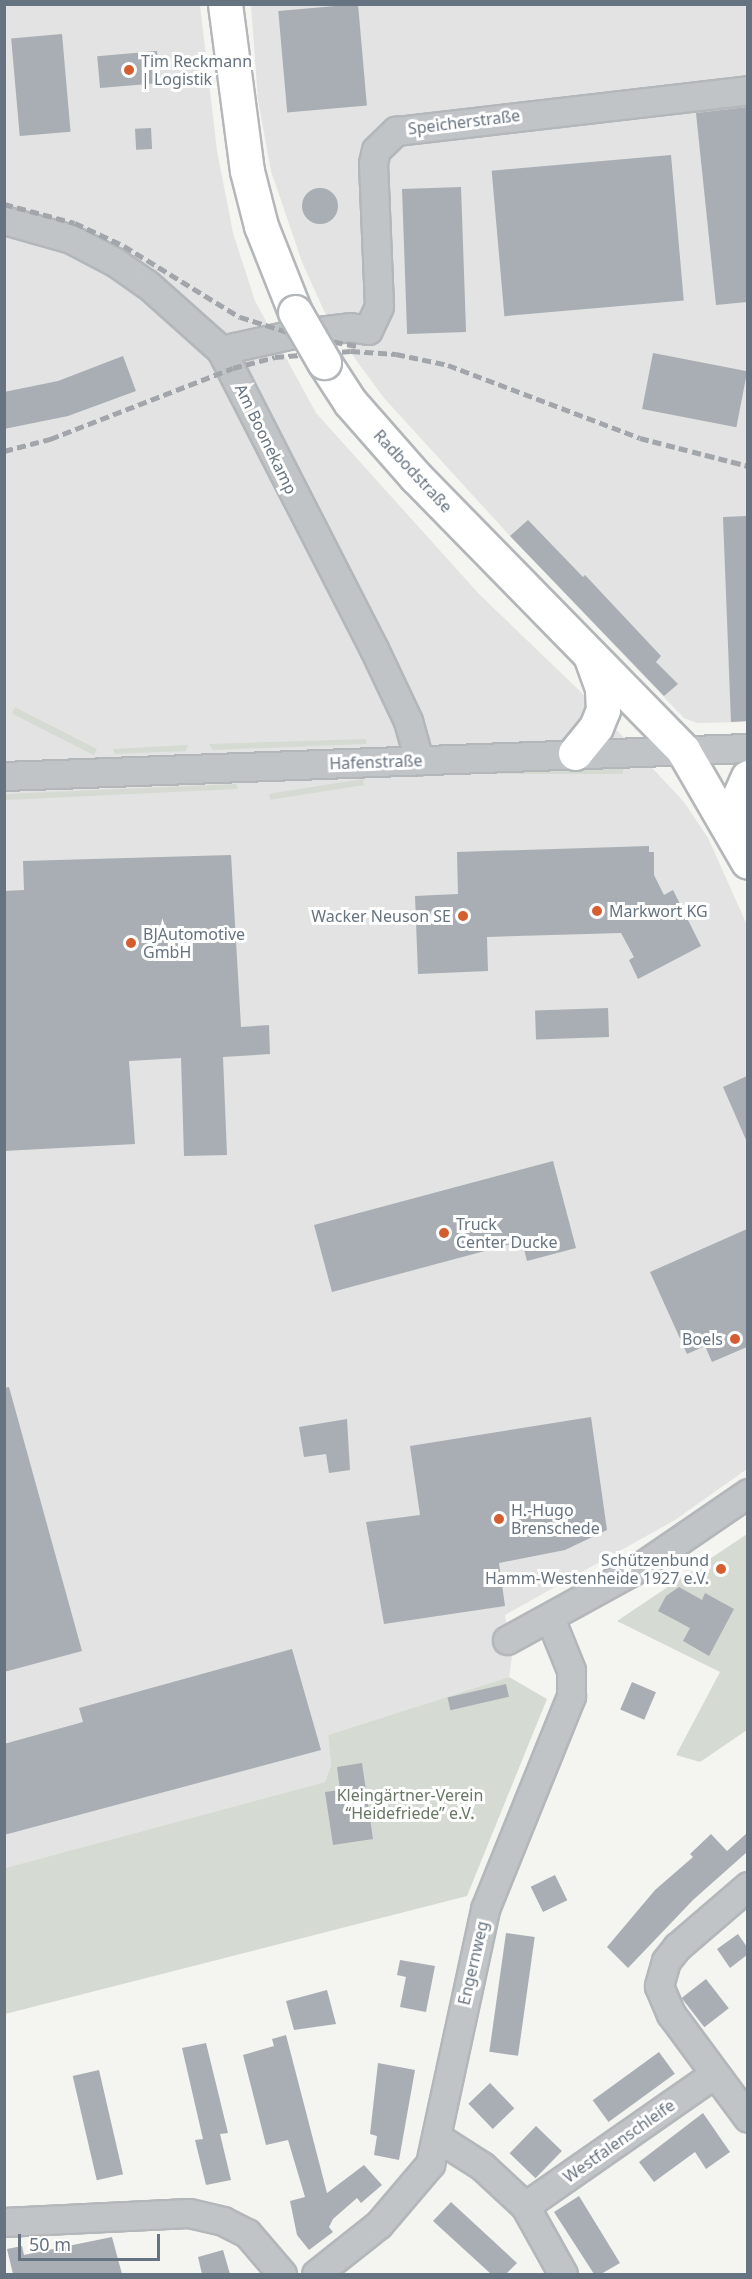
<!DOCTYPE html>
<meta charset="utf-8">
<style>
body{margin:0}
#map{position:relative;width:752px;height:2279px;overflow:hidden;background:#f4f4f1;font-family:"Noto Sans",sans-serif}
div>[style]{position:absolute}
[style*='--x']{left:calc(var(--x)*1px);top:calc(var(--y)*1px);width:calc(var(--w)*1px);rotate:calc(var(--a)*1deg)}
.built>*{inset:0;background:#e2e3e2}
.green>*{inset:0;background:#d5dbd2;transform-origin:0 0}
.building>*{inset:0;background:#a8aeb3;transform-origin:0 0}
.round{border-radius:50%}
.roads{filter:drop-shadow(2px 0 #b4b7ba) drop-shadow(-2px 0 #b4b7ba) drop-shadow(0 2px #b4b7ba) drop-shadow(0 -2px #b4b7ba)}
.minor>*{height:27px;margin:-13.5px;padding:0 13.5px;transform-origin:13.5px;border-radius:13.5px;background:#c0c4c7}
.major>*{height:33px;margin:-16.5px;padding:0 16.5px;transform-origin:16.5px;border-radius:16.5px;background:#fff}
.rail>*{height:4.5px;margin-top:-2.25px;transform-origin:0;background:repeating-linear-gradient(90deg,#a2a6ab 0 9px,transparent 0 13.5px)}
.bridges{filter:drop-shadow(2px 0 #b4b7ba) drop-shadow(-2px 0 #b4b7ba) drop-shadow(0 2px #b4b7ba) drop-shadow(0 -2px #b4b7ba)}
.major-bridge>*{height:33px;margin:-16.5px;padding:0 16.5px;transform-origin:16.5px;border-radius:16.5px;background:#fff}
.dots>*{width:16px;height:16px;translate:-50% -50%;box-sizing:border-box;border:3px solid #fff;border-radius:50%}
span{translate:-50% -50%;white-space:nowrap;text-align:center;line-height:1.15;-webkit-text-stroke:6px #fff;paint-order:stroke}
.poi-label{font-size:16px;color:#667380}
.left{translate:0 -50%;text-align:left}
.right{translate:-100% -50%;text-align:right}
.street-label{font-size:16px;color:#667380}
.park-label{font-size:16px;color:#677764}
.frame{position:absolute;inset:0;border:6px solid #667380;pointer-events:none}
.scale{position:absolute;left:18px;top:2234px;width:142px;height:27px;box-sizing:border-box;border:3px solid #667380;border-top:0;padding-left:8px;font-size:18px;line-height:21px;white-space:nowrap;color:#667380;-webkit-text-stroke:4px #fff;paint-order:stroke}
</style>
<div id="map">
<div class="built">
<div style="clip-path:polygon(5px 5px,200px 5px,217px 151px,233px 233px,255px 301px,316px 413px,479px 594px,583px 694px,684px 802px,708px 838px,747px 925px,747px 1469px,675px 1520px,505px 1615px,512px 1656px,509px 1677px,328px 1735px,331px 1765px,325px 1782px,5px 1868px)"></div>
<div style="clip-path:polygon(251px 5px,747px 5px,747px 722px,697px 723px,684px 718px,510px 536px,384px 398px,356px 360px,324px 311px,302px 262px,271px 171px,258px 100px)"></div>
</div>
<div class="green">
<div style="clip-path:polygon(366px 739px,366px 744px,213px 750px,209px 744px)"></div>
<div style="clip-path:polygon(188px 745px,186px 751px,115px 754px,113px 749px)"></div>
<div style="left:97px;top:749px;width:7px;height:92px;rotate:117deg"></div>
<div style="left:623px;top:769px;width:5px;height:209px;rotate:90deg"></div>
<div style="left:363px;top:779px;width:6px;height:95px;rotate:81deg"></div>
<div style="clip-path:polygon(236px 784px,238px 789px,5px 800px,5px 794px)"></div>
<div style="clip-path:polygon(747px 1534px,747px 1730px,700px 1762px,676px 1755px,720px 1672px,617px 1621px)"></div>
<div style="clip-path:polygon(509px 1677px,547px 1699px,467px 1896px,5px 2014px,5px 1868px,325px 1782px,331px 1765px,328px 1735px)"></div>
</div>
<div class="building">
<div style="left:358px;top:4px;width:102px;height:80px;rotate:85deg"></div>
<div style="left:62px;top:34px;width:98px;height:51px;rotate:85deg"></div>
<div style="left:157px;top:51px;width:32px;height:60px;rotate:85deg"></div>
<div style="clip-path:polygon(747px 107px,747px 302px,716px 305px,696px 113px)"></div>
<div style="left:151px;top:128px;width:21px;height:16px;rotate:87deg"></div>
<div style="left:671px;top:155px;width:146px;height:180px;rotate:85deg"></div>
<div style="left:461px;top:187px;width:145px;height:59px;rotate:88deg"></div>
<div class="round" style="left:302px;top:188px;width:36px;height:36px"></div>
<div style="left:653px;top:353px;width:96px;height:57px;rotate:11deg"></div>
<div style="clip-path:polygon(123px 356px,136px 391px,68px 416px,4px 429px,4px 392px,58px 381px)"></div>
<div style="clip-path:polygon(747px 516px,747px 721px,731px 722px,723px 517px)"></div>
<div style="clip-path:polygon(528px 520px,583px 577px,585px 575px,661px 656px,656px 662px,678px 684px,664px 696px,510px 536px)"></div>
<div style="clip-path:polygon(649px 846px,649px 852px,654px 852px,654px 875px,664px 895px,673px 890px,701px 946px,638px 979px,629px 960px,634px 957px,621px 933px,487px 937px,488px 971px,418px 974px,415px 896px,458px 894px,457px 852px)"></div>
<div style="clip-path:polygon(231px 855px,241px 1027px,269px 1025px,270px 1054px,223px 1057px,227px 1155px,184px 1156px,181px 1058px,129px 1061px,135px 1144px,4px 1151px,4px 891px,24px 890px,23px 861px)"></div>
<div style="left:608px;top:1008px;width:29px;height:73px;rotate:88deg"></div>
<div style="clip-path:polygon(747px 1076px,747px 1142px,723px 1087px)"></div>
<div style="clip-path:polygon(553px 1161px,576px 1248px,527px 1261px,522px 1241px,332px 1292px,314px 1225px)"></div>
<div style="clip-path:polygon(747px 1229px,747px 1347px,712px 1362px,705px 1346px,687px 1354px,650px 1272px)"></div>
<div style="clip-path:polygon(9px 1387px,82px 1651px,4px 1672px,4px 1388px)"></div>
<div style="clip-path:polygon(591px 1417px,607px 1530px,565px 1550px,499px 1563px,505px 1606px,384px 1624px,366px 1522px,420px 1515px,410px 1446px)"></div>
<div style="clip-path:polygon(347px 1419px,350px 1470px,329px 1473px,326px 1454px,304px 1457px,299px 1427px)"></div>
<div style="clip-path:polygon(679px 1587px,702px 1600px,705px 1593px,734px 1609px,709px 1656px,683px 1641px,690px 1628px,658px 1611px,666px 1596px)"></div>
<div style="clip-path:polygon(292px 1649px,321px 1750px,4px 1835px,4px 1744px,83px 1722px,79px 1708px)"></div>
<div style="left:632px;top:1682px;width:26px;height:30px;rotate:23deg"></div>
<div style="left:506px;top:1684px;width:13px;height:60px;rotate:77deg"></div>
<div style="clip-path:polygon(362px 1763px,373px 1839px,333px 1845px,325px 1792px,340px 1790px,337px 1767px)"></div>
<div style="clip-path:polygon(747px 1833px,747px 1852px,693px 1900px,628px 1968px,607px 1947px,655px 1890px,693px 1857px,690px 1854px,711px 1834px,727px 1851px)"></div>
<div style="left:555px;top:1875px;width:28px;height:27px;rotate:64deg"></div>
<div style="left:506px;top:1933px;width:29px;height:120px;rotate:8deg"></div>
<div style="clip-path:polygon(738px 1934px,747px 1947px,747px 1955px,730px 1968px,717px 1949px)"></div>
<div style="clip-path:polygon(400px 1960px,435px 1966px,426px 2012px,400px 2007px,406px 1977px,397px 1975px)"></div>
<div style="left:706px;top:1979px;width:37px;height:31px;rotate:52deg"></div>
<div style="clip-path:polygon(327px 1990px,336px 2024px,294px 2030px,286px 2001px)"></div>
<div style="clip-path:polygon(286px 2035px,327px 2193px,364px 2165px,382px 2185px,361px 2203px,357px 2198px,333px 2219px,329px 2227px,333px 2232px,309px 2250px,297px 2235px,290px 2201px,305px 2197px,288px 2140px,266px 2145px,243px 2055px,274px 2046px,272px 2039px)"></div>
<div style="clip-path:polygon(206px 2043px,228px 2133px,220px 2134px,231px 2180px,206px 2185px,195px 2140px,203px 2139px,182px 2048px)"></div>
<div style="left:659px;top:2052px;width:27px;height:82px;rotate:54deg"></div>
<div style="clip-path:polygon(378px 2063px,415px 2070px,399px 2160px,374px 2155px,377px 2136px,370px 2134px)"></div>
<div style="left:99px;top:2070px;width:107px;height:27px;rotate:77deg"></div>
<div style="left:490px;top:2083px;width:35px;height:30px;rotate:46deg"></div>
<div style="clip-path:polygon(703px 2113px,730px 2152px,706px 2169px,695px 2152px,654px 2182px,639px 2162px)"></div>
<div style="left:536px;top:2126px;width:36px;height:38px;rotate:44deg"></div>
<div style="clip-path:polygon(579px 2196px,620px 2263px,601px 2274px,594px 2274px,554px 2212px)"></div>
<div style="clip-path:polygon(451px 2202px,517px 2263px,506px 2274px,491px 2274px,433px 2221px)"></div>
<div style="clip-path:polygon(112px 2237px,122px 2274px,13px 2274px,7px 2249px,22px 2246px,24px 2255px)"></div>
<div style="clip-path:polygon(223px 2250px,230px 2274px,202px 2274px,198px 2257px)"></div>
</div>
<div class="roads">
<div class="minor">
<div style="--x:4;--y:220;--w:70;--a:15.8"></div>
<div style="--x:71;--y:239;--w:50;--a:27.6"></div>
<div style="--x:115;--y:262;--w:39;--a:35"></div>
<div style="--x:147;--y:284;--w:99;--a:41.7"></div>
<div style="--x:221;--y:350;--w:336;--a:62.9"></div>
<div style="--x:374;--y:649;--w:80;--a:64.7"></div>
<div style="--x:408;--y:721;--w:41;--a:74.2"></div>
<div style="--x:221;--y:350;--w:75;--a:-12.4"></div>
<div style="--x:294;--y:334;--w:56;--a:-7.1"></div>
<div style="--x:350;--y:327;--w:18;--a:9"></div>
<div style="--x:368;--y:330;--w:26;--a:-65"></div>
<div style="--x:379;--y:306;--w:143;--a:-92.4"></div>
<div style="--x:373;--y:163;--w:13;--a:-77"></div>
<div style="--x:376;--y:150;--w:28;--a:-44"></div>
<div style="--x:396;--y:131;--w:354;--a:-6.6"></div>
<div style="--x:4;--y:776;--w:745;--a:-2.16"></div>
<div style="--x:507;--y:1640;--w:152;--a:-28.8"></div>
<div style="--x:640;--y:1567;--w:131;--a:-34.4"></div>
<div style="--x:748;--y:1886;--w:94;--a:139.3"></div>
<div style="--x:677;--y:1947;--w:18;--a:128"></div>
<div style="--x:666;--y:1961;--w:26;--a:106"></div>
<div style="--x:659;--y:1986;--w:30;--a:67"></div>
<div style="--x:671;--y:2014;--w:129;--a:53.5"></div>
<div style="--x:438;--y:2138;--w:52;--a:32.5"></div>
<div style="--x:482;--y:2166;--w:59;--a:42.9"></div>
<div style="--x:525;--y:2206;--w:78;--a:60.8"></div>
<div style="--x:525;--y:2206;--w:229;--a:-34.9"></div>
<div style="--x:4;--y:2222;--w:185;--a:-2.8"></div>
<div style="--x:189;--y:2213;--w:35;--a:13"></div>
<div style="--x:223;--y:2221;--w:27;--a:27"></div>
<div style="--x:247;--y:2233;--w:54;--a:49.5"></div>
<div style="--x:316;--y:2274;--w:80;--a:-38.4"></div>
<div style="--x:379;--y:2224;--w:79;--a:-49.6"></div>
<div style="--x:430;--y:2164;--w:261;--a:-77.8"></div>
<div style="--x:485;--y:1909;--w:230;--a:-68"></div>
<div style="--x:571;--y:1696;--w:26;--a:-90"></div>
<div style="--x:571;--y:1670;--w:56;--a:-112"></div>
</div>
<div class="major">
<div style="--x:225;--y:4;--w:168;--a:82.5"></div>
<div style="--x:247;--y:171;--w:57;--a:75.7"></div>
<div style="--x:261;--y:226;--w:92;--a:68.4"></div>
<div style="--x:324;--y:362;--w:48;--a:57"></div>
<div style="--x:350;--y:402;--w:100;--a:48.7"></div>
<div style="--x:416;--y:477;--w:382;--a:45.6"></div>
<div style="--x:683;--y:750;--w:129;--a:59.9"></div>
<div style="--x:575;--y:753;--w:33;--a:-51"></div>
<div style="--x:596;--y:727;--w:18;--a:-68"></div>
<div style="--x:603;--y:710;--w:22;--a:-93"></div>
<div style="--x:602;--y:688;--w:32;--a:-110"></div>
<div style="--x:740;--y:840;--w:41;--a:-92.8"></div>
<div style="--x:738;--y:799;--w:24;--a:-66"></div>
</div>
</div>
<div class="rail">
<div style="--x:4;--y:204;--w:73;--a:15"></div>
<div style="--x:75;--y:223;--w:54;--a:25.1"></div>
<div style="--x:124;--y:246;--w:136;--a:31.5"></div>
<div style="--x:240;--y:317;--w:57;--a:17.5"></div>
<div style="--x:294;--y:334;--w:64;--a:10.8"></div>
<div style="--x:4;--y:451;--w:48;--a:-14.6"></div>
<div style="--x:50;--y:439;--w:196;--a:-21.2"></div>
<div style="--x:233;--y:368;--w:43;--a:-14.7"></div>
<div style="--x:275;--y:357;--w:76;--a:-4.5"></div>
<div style="--x:351;--y:351;--w:45;--a:3.8"></div>
<div style="--x:396;--y:354;--w:53;--a:11.9"></div>
<div style="--x:448;--y:365;--w:205;--a:20.8"></div>
<div style="--x:640;--y:438;--w:112;--a:14.5"></div>
</div>
<div class="bridges">
<div class="major-bridge">
<div style="--x:295;--y:312;--w:58;--a:59.9"></div>
</div>
</div>
<div class="dots">
<div style="left:129px;top:70px;background:#d55e30"></div>
<div style="left:597px;top:911px;background:#d55e30"></div>
<div style="left:463px;top:916px;background:#d55e30"></div>
<div style="left:131px;top:943px;background:#d55e30"></div>
<div style="left:444px;top:1233px;background:#d55e30"></div>
<div style="left:735px;top:1339px;background:#d55e30"></div>
<div style="left:499px;top:1519px;background:#d55e30"></div>
<div style="left:721px;top:1569px;background:#d55e30"></div>
</div>
<div class="poi-label">
<span class="left" style="left:141px;top:70px">Tim Reckmann<br>| Logistik</span>
<span class="left" style="left:609px;top:911px">Markwort KG</span>
<span class="right" style="left:451px;top:916px">Wacker Neuson SE</span>
<span class="left" style="left:143px;top:943px">BJAutomotive<br>GmbH</span>
<span class="left" style="left:456px;top:1233px">Truck<br>Center Ducke</span>
<span class="right" style="left:723px;top:1339px">Boels</span>
<span class="left" style="left:511px;top:1519px">H.-Hugo<br>Brenschede</span>
<span class="right" style="left:709px;top:1569px">Schützenbund<br>Hamm-Westenheide 1927 e.V.</span>
</div>
<div class="street-label">
<span style="left:464px;top:122px;rotate:-7deg">Speicherstraße</span>
<span style="left:266px;top:439px;rotate:64deg">Am Boonekamp</span>
<span style="left:413px;top:471px;rotate:47deg">Radbodstraße</span>
<span style="left:376px;top:762px;rotate:-2deg">Hafenstraße</span>
<span style="left:473px;top:1963px;rotate:-77deg">Engernweg</span>
<span style="left:619px;top:2141px;rotate:-35deg">Westfalenschleife</span>
</div>
<div class="park-label">
<span style="left:410px;top:1804px">Kleingärtner-Verein<br>“Heidefriede” e.V.</span>
</div>
<div class="frame"></div>
<div class="scale">50 m</div>
</div>
